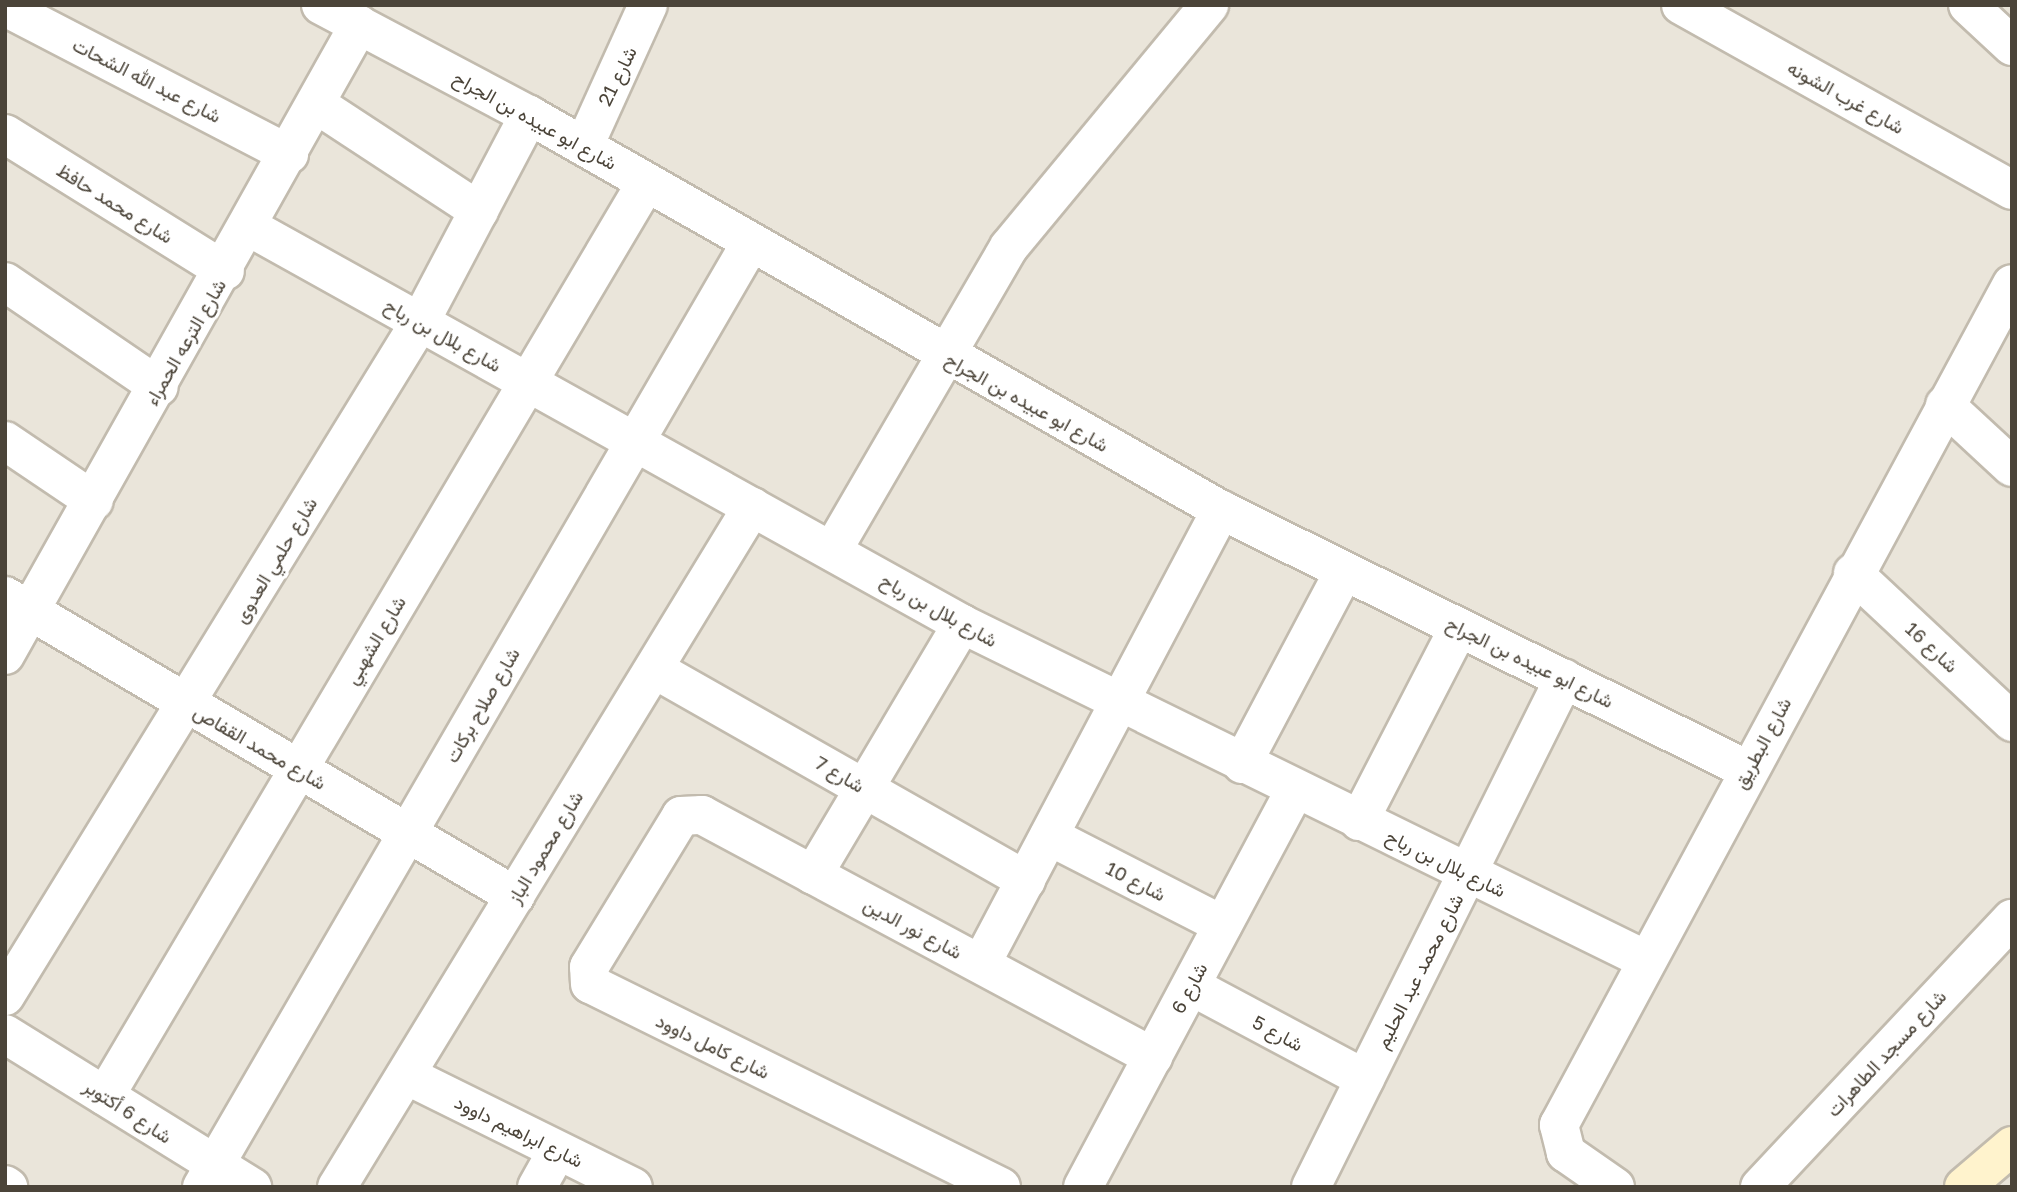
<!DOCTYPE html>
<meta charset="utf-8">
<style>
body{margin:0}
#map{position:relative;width:2017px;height:1192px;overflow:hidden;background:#f6f3ec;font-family:"Golos Text",Vazirmatn,sans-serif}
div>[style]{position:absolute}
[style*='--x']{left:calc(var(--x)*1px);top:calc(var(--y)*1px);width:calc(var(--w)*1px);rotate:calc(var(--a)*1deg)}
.residential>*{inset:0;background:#eae5da;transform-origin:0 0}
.roads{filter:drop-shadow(2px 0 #c2bbae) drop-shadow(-2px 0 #c2bbae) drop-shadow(0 2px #c2bbae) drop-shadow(0 -2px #c2bbae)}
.street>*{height:38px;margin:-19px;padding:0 19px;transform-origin:19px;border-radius:19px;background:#fff}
.secondary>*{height:38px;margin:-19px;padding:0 19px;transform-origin:19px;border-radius:19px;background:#fff3cd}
span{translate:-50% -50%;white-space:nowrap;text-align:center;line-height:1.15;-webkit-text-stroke:6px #fff;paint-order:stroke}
.street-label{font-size:19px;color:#4b4439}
.frame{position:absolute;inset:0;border:7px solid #4b4439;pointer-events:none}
</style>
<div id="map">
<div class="residential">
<div style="left:5px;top:5px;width:2007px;height:1182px"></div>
</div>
<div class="roads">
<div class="street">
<div style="--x:321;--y:5;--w:235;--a:27.9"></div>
<div style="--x:529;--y:115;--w:797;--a:29.72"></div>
<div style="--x:1221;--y:510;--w:588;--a:26.26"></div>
<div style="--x:1681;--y:5;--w:379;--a:29.2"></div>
<div style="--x:1968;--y:5;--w:60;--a:43"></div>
<div style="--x:5;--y:7;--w:320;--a:27.4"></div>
<div style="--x:316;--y:104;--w:195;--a:33.3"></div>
<div style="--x:5;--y:134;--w:259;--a:31.9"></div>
<div style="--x:584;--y:146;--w:155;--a:-65.6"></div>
<div style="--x:249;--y:227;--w:816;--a:29.11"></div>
<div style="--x:962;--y:624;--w:762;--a:26.16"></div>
<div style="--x:5;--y:282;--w:186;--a:34.3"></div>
<div style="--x:1945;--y:405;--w:91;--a:42.8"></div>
<div style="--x:5;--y:441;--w:107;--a:34"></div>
<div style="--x:832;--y:551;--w:352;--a:-59.8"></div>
<div style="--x:1009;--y:247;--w:314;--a:-50.4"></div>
<div style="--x:1853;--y:573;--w:218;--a:43.1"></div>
<div style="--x:5;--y:596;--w:592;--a:30.47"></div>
<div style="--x:5;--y:655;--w:723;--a:-60.67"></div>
<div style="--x:654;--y:669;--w:428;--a:29.6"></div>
<div style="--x:1242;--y:764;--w:218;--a:-62.1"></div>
<div style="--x:1359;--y:821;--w:218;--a:-62.7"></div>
<div style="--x:1049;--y:836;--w:195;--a:27.1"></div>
<div style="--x:813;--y:875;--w:292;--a:-59.3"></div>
<div style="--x:981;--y:964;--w:514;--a:-62.14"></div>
<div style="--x:1191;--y:986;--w:197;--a:28.1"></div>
<div style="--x:5;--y:996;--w:792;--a:-58.38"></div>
<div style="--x:420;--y:322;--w:234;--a:-62.2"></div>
<div style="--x:5;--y:1034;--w:291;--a:31.8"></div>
<div style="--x:406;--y:1075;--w:253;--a:26.3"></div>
<div style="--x:105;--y:1096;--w:1061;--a:-59.35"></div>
<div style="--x:5;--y:1185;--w:4;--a:34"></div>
<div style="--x:202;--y:1187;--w:1091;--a:-59.84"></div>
<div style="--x:337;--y:1187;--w:797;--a:-58.6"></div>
<div style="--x:537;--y:1187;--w:41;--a:-60.9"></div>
<div style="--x:1001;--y:1187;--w:458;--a:-153.7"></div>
<div style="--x:590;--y:984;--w:17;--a:-93"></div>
<div style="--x:589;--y:967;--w:177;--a:-58.6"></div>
<div style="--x:681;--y:816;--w:21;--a:-3"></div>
<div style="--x:702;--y:815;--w:512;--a:28.22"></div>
<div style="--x:1083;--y:1187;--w:450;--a:-61.9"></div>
<div style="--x:1311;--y:1187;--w:568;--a:-63.53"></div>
<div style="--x:1615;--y:1187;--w:60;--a:-145.2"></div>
<div style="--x:1566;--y:1153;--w:29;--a:-104"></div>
<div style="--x:1559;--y:1125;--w:955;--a:-61.69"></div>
<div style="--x:1760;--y:1187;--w:368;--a:-46.8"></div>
</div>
<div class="secondary">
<div style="--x:1964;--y:1187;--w:63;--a:-40.5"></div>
</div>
</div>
<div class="street-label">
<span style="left:617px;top:76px;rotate:-64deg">شارع 21</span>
<span style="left:147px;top:80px;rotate:27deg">شارع عبد الله الشحات</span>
<span style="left:1846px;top:97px;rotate:29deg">شارع غرب الشونه</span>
<span style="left:535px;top:120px;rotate:29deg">شارع ابو عبيده بن الجراح</span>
<span style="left:115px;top:203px;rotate:32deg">شارع محمد حافظ</span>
<span style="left:443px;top:335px;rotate:29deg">شارع بلال بن رباح</span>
<span style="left:185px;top:342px;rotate:-60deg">شارع الترعه الحمراء</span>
<span style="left:1027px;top:402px;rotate:29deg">شارع ابو عبيده بن الجراح</span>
<span style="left:275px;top:560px;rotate:-59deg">شارع حلمي العدوى</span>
<span style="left:939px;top:610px;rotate:29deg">شارع بلال بن رباح</span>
<span style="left:375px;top:640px;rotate:-59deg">شارع الشهبي</span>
<span style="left:1932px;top:647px;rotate:43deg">شارع 16</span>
<span style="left:1530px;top:662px;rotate:26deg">شارع ابو عبيده بن الجراح</span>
<span style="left:482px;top:705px;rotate:-60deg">شارع صلاح بركات</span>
<span style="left:1762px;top:743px;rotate:-62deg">شارع البطريق</span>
<span style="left:260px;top:747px;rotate:30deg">شارع محمد القفاص</span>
<span style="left:840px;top:774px;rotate:30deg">شارع 7</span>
<span style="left:545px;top:847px;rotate:-59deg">شارع محمود الباز</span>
<span style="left:1446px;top:863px;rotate:26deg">شارع بلال بن رباح</span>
<span style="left:1136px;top:881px;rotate:27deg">شارع 10</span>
<span style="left:913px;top:928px;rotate:28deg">شارع نور الدين</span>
<span style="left:1419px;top:971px;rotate:-63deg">شارع محمد عبد الحليم</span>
<span style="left:1189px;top:988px;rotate:-62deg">شارع 6</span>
<span style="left:1278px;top:1033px;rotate:28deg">شارع 5</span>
<span style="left:713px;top:1046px;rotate:26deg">شارع كامل داوود</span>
<span style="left:1886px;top:1053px;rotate:-47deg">شارع مسجد الطاهرات</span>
<span style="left:128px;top:1111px;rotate:33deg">شارع 6 أكتوبر</span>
<span style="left:519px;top:1131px;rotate:26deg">شارع ابراهيم داوود</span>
</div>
<div class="frame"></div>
</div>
